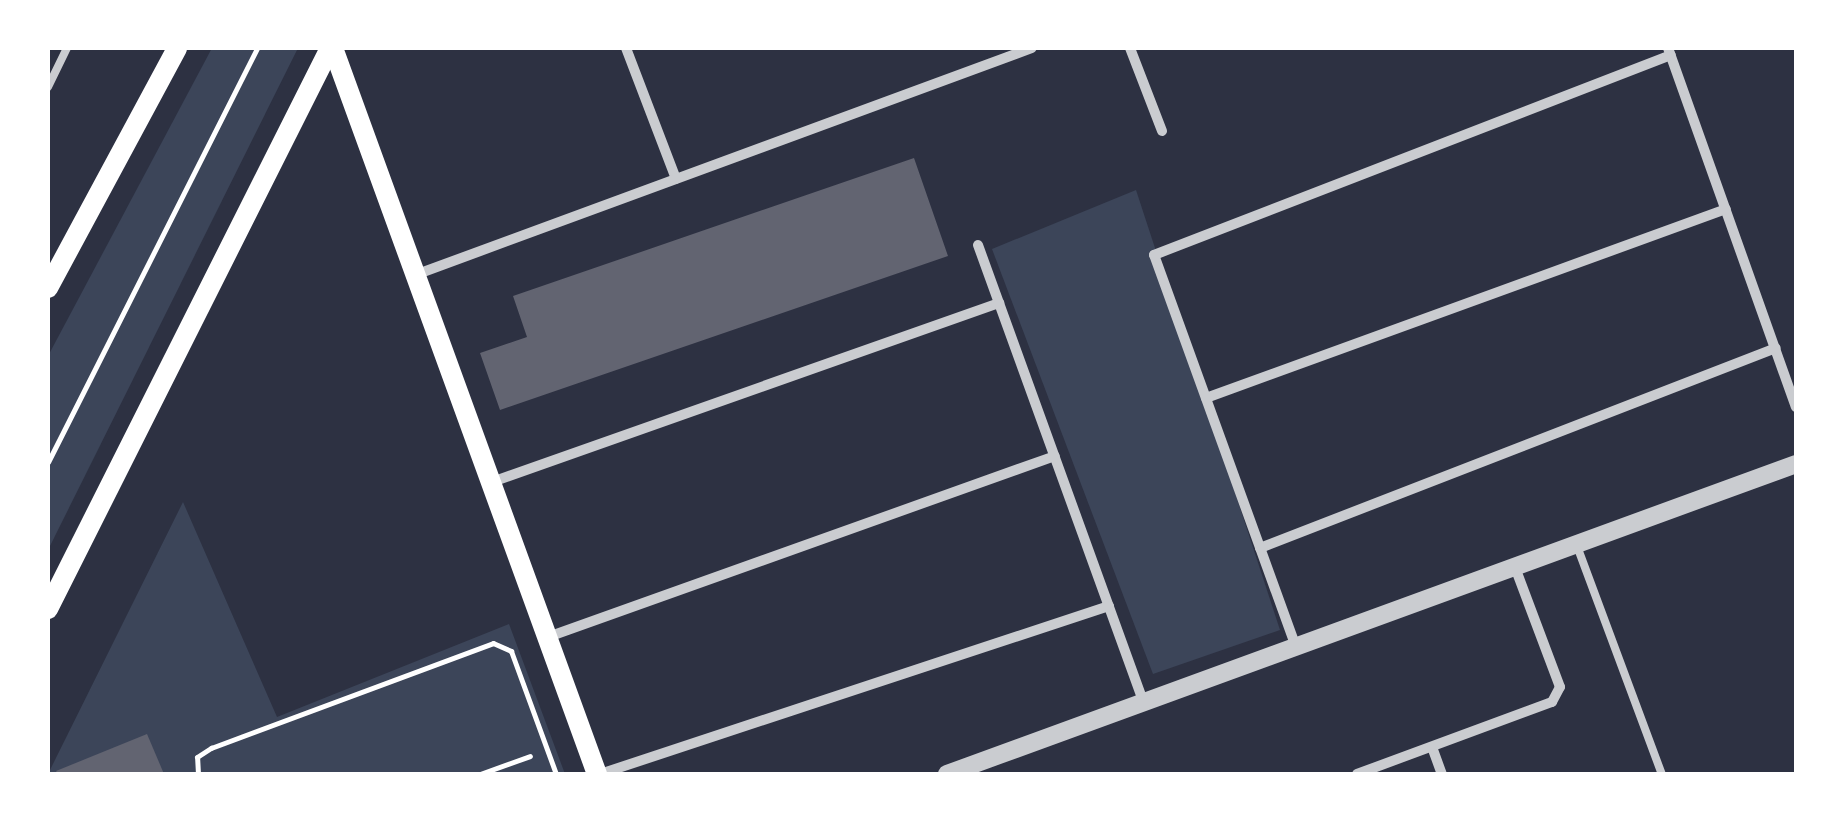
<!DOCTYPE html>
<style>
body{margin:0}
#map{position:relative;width:1844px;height:822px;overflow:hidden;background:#2d3142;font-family:Raleway,sans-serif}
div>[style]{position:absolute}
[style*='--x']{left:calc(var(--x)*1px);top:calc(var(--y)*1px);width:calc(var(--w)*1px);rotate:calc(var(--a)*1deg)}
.green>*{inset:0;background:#3c4559}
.building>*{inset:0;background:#626471}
.path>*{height:5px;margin:-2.5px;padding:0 2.5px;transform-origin:2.5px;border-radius:2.5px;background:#fff}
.service>*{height:8px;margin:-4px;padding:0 4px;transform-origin:4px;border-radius:4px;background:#caccd0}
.minor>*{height:10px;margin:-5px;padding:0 5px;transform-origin:5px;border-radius:5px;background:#caccd0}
.tertiary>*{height:18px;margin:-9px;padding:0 9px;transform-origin:9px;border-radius:9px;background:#caccd0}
.secondary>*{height:20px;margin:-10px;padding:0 10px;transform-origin:10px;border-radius:10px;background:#fff}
span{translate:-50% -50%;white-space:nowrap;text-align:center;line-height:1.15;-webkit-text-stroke:8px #fff;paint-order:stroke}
.frame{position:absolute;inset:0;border:50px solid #fff;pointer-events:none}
</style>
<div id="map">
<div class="green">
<div style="clip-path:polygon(212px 48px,298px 48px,48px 550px,48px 356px)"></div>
<div style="clip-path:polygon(1136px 190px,1280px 630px,1153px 674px,992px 249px)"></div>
<div style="clip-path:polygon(183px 502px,277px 717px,509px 624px,565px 774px,48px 774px)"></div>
</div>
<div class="building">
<div style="clip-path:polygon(914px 158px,948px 256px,500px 410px,480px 353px,527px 337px,513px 296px)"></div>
<div style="clip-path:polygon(147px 734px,164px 774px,58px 774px,56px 771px)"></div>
</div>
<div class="path">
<div style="--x:48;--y:462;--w:464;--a:-63.2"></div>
<div style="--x:198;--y:774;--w:17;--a:-93"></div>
<div style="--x:197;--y:757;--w:17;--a:-33"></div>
<div style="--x:211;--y:748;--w:301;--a:-20.4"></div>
<div style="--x:493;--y:643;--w:20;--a:24"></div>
<div style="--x:511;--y:651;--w:131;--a:69.9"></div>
<div style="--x:480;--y:774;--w:53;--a:-19.8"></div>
</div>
<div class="service">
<div style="--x:48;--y:87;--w:43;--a:-64"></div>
<div style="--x:1577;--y:546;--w:243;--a:69.6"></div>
</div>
<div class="minor">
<div style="--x:626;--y:48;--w:140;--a:69.1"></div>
<div style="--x:1130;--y:48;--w:89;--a:68.9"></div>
<div style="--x:1668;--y:48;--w:381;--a:70.4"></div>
<div style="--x:978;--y:245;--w:487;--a:70.1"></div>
<div style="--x:415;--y:275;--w:657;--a:-20.2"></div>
<div style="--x:1206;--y:398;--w:553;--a:-19.97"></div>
<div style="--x:492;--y:482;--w:538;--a:-19.45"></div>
<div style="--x:1260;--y:548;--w:553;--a:-21.19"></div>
<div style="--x:548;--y:637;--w:538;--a:-19.65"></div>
<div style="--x:1296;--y:647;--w:417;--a:-109.9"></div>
<div style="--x:1154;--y:255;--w:554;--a:-21.15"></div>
<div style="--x:1432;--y:747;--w:29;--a:70"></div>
<div style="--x:600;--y:774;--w:536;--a:-18.27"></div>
<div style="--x:1357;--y:774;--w:208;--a:-20.3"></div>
<div style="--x:1552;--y:702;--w:17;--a:-62"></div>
<div style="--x:1560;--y:687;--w:125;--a:-110.6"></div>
</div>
<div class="tertiary">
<div style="--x:947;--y:774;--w:904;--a:-20.06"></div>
</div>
<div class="secondary">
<div style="--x:333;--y:48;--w:773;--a:70.02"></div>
<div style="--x:48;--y:288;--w:272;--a:-61.7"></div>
<div style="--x:48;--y:609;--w:628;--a:-63.31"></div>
</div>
<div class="frame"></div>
</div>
